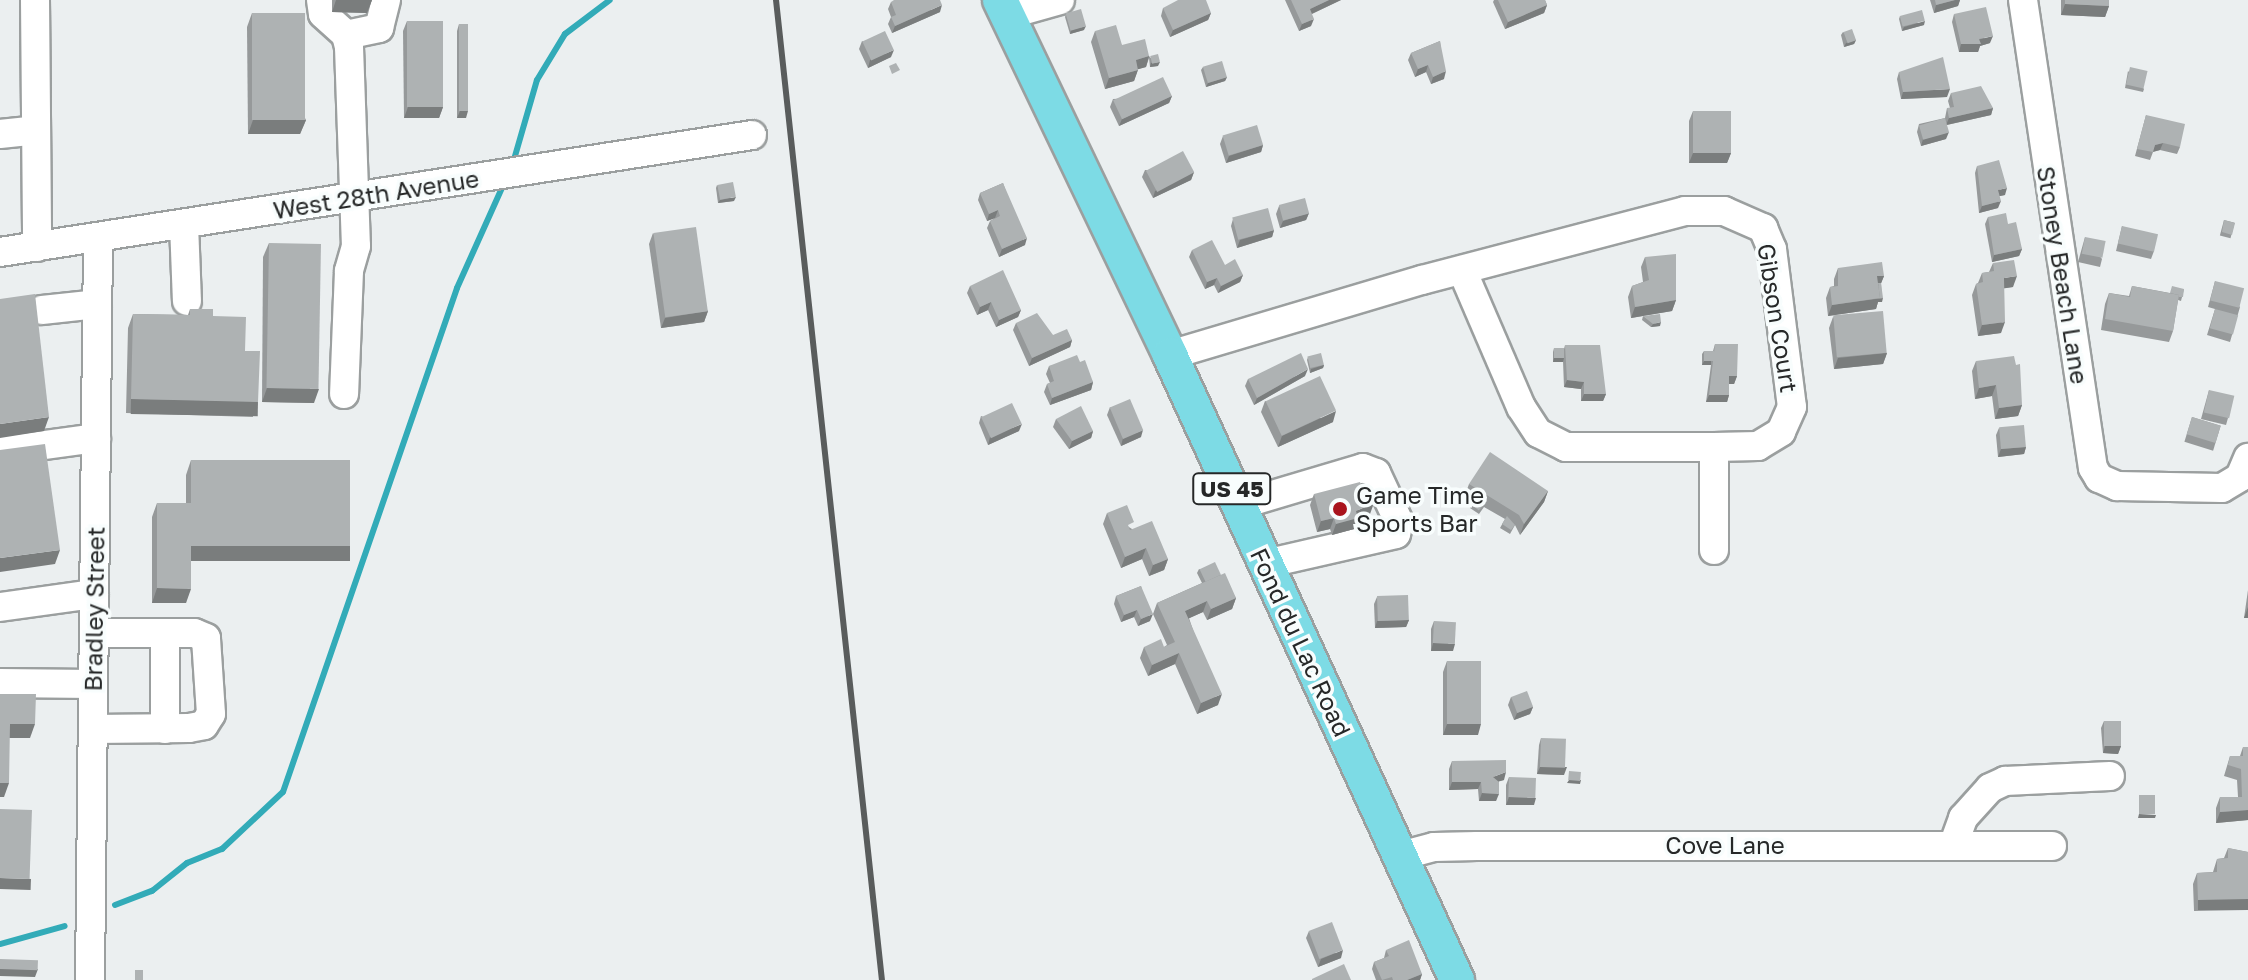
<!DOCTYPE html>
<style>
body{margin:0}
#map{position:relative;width:2248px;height:980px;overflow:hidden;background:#ebeff0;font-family:"Golos Text",sans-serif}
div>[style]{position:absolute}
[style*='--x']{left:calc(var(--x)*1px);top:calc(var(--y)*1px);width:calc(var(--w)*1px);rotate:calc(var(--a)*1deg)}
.stream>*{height:6px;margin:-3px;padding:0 3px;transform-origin:3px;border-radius:3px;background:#32abb8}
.roads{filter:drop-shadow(2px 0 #9b9f9f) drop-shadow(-2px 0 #9b9f9f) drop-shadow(0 2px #9b9f9f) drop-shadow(0 -2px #9b9f9f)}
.minor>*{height:28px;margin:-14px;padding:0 14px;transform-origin:14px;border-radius:14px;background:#fff}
.major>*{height:34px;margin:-17px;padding:0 17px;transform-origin:17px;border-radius:17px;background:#7ddbe5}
.rail>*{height:6px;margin:-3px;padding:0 3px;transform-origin:3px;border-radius:3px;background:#595c5c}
.wall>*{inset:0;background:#96999a;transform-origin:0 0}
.shaded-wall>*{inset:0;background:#7a7d7d;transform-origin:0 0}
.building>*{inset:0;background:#aeb2b3;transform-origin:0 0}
.dots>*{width:22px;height:22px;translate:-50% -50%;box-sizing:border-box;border:4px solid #f8fdfd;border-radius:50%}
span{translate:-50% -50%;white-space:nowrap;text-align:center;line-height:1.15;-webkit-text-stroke:7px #f8fdfd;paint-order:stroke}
.shield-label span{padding:2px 6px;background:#f8fdfd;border:2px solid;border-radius:6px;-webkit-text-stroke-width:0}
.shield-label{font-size:22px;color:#262828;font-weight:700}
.street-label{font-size:24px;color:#262828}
.poi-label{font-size:24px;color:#262828}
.left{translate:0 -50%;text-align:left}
</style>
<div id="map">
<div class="stream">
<div style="--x:513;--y:163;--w:86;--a:-73.9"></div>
<div style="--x:537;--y:80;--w:54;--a:-58.7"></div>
<div style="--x:565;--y:34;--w:56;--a:-37.1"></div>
<div style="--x:115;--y:905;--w:40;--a:-21"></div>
<div style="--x:152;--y:891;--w:45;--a:-38.7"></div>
<div style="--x:187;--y:863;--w:38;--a:-22"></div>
<div style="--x:222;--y:849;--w:83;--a:-43.1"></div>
<div style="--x:283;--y:792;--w:533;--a:-70.95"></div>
<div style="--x:457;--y:288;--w:117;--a:-65.8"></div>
<div style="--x:0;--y:944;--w:67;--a:-15.5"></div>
</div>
<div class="roads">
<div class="minor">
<div style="--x:35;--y:0;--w:247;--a:89.5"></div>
<div style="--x:321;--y:0;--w:14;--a:82"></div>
<div style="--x:323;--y:14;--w:31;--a:42"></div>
<div style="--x:346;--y:35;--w:12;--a:76"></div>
<div style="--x:349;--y:47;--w:199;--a:88"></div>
<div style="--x:356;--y:246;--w:26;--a:106"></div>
<div style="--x:349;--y:271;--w:123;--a:92.3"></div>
<div style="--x:2023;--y:0;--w:473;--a:81.5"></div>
<div style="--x:2093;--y:468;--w:12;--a:59"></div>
<div style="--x:2099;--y:478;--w:20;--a:24"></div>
<div style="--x:2117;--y:486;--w:105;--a:1.1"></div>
<div style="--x:2222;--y:488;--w:21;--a:-31"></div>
<div style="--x:2240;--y:477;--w:21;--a:-67"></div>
<div style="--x:1007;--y:15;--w:55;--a:-15.8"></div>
<div style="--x:346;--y:35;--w:34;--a:-12"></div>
<div style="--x:379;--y:28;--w:29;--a:-76"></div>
<div style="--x:0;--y:134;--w:36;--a:-6"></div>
<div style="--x:184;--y:224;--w:77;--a:87.8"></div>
<div style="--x:0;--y:252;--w:761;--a:-8.84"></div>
<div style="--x:42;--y:310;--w:55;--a:-6.2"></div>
<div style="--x:1170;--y:355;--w:263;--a:-16.6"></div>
<div style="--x:1422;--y:280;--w:272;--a:-14.7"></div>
<div style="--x:1685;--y:211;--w:39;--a:0"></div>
<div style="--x:1724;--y:211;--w:43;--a:23.6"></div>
<div style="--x:1763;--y:228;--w:23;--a:67"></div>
<div style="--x:1772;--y:249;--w:159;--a:82.8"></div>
<div style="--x:1792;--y:407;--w:27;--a:114"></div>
<div style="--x:1781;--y:432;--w:27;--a:149"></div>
<div style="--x:1758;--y:446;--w:44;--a:178.7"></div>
<div style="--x:1714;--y:447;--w:148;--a:180"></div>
<div style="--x:1566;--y:447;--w:31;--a:-153"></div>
<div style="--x:1538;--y:433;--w:31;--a:-123"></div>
<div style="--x:1521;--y:407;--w:149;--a:-113.3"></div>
<div style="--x:1714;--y:447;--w:103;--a:90"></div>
<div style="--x:0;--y:451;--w:97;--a:-7.7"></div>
<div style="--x:1239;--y:505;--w:129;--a:-16.6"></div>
<div style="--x:1363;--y:468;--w:14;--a:21"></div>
<div style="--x:1376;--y:473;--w:54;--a:64.9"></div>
<div style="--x:1399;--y:522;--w:12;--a:104"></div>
<div style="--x:1396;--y:534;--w:134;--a:167.1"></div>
<div style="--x:0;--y:607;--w:95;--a:-7.9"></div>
<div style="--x:165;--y:633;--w:96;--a:90"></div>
<div style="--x:0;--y:683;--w:93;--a:0.6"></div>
<div style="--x:93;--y:729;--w:96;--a:-0.6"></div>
<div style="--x:189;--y:728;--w:15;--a:-11"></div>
<div style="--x:204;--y:725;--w:13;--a:-58"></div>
<div style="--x:211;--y:714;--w:76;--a:-93.8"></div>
<div style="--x:206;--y:638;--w:13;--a:-157"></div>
<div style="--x:194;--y:633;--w:100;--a:180"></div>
<div style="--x:1953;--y:846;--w:30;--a:-70"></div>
<div style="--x:1963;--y:818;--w:40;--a:-48"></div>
<div style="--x:1990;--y:788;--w:17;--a:-25"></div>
<div style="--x:2005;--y:781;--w:105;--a:-2.7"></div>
<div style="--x:1400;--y:856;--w:35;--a:-15"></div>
<div style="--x:1434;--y:847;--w:43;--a:-1.3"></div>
<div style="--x:1477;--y:846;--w:575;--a:0"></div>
<div style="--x:90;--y:980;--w:742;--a:-89.38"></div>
</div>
<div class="major">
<div style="--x:1000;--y:0;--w:394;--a:64.4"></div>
<div style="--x:1170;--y:355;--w:688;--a:65.34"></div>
</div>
</div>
<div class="rail">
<div style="--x:776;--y:0;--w:986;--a:83.83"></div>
</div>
<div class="wall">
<div style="clip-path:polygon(332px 0,372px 0,367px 13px,332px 12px)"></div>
<div style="clip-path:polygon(1285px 0,1341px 0,1312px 14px,1311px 26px,1299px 31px)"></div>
<div style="clip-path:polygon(1494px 0,1545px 0,1547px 5px,1544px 13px,1505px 29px,1493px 2px)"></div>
<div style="clip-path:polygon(1930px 0,1960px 0,1958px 6px,1934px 13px)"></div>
<div style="clip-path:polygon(2061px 0,2109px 0,2109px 6px,2105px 17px,2061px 15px)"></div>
<div style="clip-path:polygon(891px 2px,940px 12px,892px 33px,888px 24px,891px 17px,888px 9px)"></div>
<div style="clip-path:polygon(1163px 8px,1211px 13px,1208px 20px,1170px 37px,1161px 16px)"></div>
<div style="clip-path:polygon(252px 13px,306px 120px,300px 134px,248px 134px,247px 27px)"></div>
<div style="clip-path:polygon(1066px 14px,1084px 30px,1070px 34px,1065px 17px)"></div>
<div style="clip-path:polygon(1954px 14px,1990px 43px,1980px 46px,1978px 52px,1959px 52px,1952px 22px)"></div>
<div style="clip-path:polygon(1900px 16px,1924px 25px,1902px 31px,1899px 19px)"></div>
<div style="clip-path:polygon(407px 21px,443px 107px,439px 118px,404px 118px,403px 31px)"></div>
<div style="clip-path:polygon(459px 24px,466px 118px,457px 118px,457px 31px)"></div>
<div style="clip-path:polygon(1095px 31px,1122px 45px,1149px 56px,1158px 66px,1150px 67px,1149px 58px,1146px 67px,1138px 69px,1134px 81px,1105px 89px,1091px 42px)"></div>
<div style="clip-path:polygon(1843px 32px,1856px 40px,1854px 44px,1844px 47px,1841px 35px)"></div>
<div style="clip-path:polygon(862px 41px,891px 57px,868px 68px,859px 49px)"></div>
<div style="clip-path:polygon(1440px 41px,1444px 79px,1431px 84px,1426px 72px,1415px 77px,1408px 60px,1411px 53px)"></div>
<div style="clip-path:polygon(1203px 67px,1227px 77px,1225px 81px,1206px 87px,1201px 70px)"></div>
<div style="clip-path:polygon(2128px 71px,2144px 89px,2143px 92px,2125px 88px)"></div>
<div style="clip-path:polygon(1899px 72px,1947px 97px,1901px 99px,1897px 79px)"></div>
<div style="clip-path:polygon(1951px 93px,1993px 108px,1991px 115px,1947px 125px,1946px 139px,1921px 146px,1917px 132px,1919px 124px,1945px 118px,1947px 108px,1950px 108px,1948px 101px)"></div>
<div style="clip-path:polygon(1172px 96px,1169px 103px,1119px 126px,1110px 107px,1113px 99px)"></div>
<div style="clip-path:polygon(1693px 111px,1731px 153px,1727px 163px,1689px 163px,1689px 121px)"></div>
<div style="clip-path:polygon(2146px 115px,2180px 147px,2177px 154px,2160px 150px,2153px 152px,2150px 160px,2135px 156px)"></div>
<div style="clip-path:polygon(1223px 136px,1263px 145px,1261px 152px,1226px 163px,1220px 144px)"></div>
<div style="clip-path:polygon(1977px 166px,2005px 195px,1999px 196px,1998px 208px,1979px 213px,1975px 173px)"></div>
<div style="clip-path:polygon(1145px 170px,1194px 172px,1191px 180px,1153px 198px,1142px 177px)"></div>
<div style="clip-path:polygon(1003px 183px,1025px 245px,999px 257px,987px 228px,990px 221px,995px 218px,987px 221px,978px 200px,980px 193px)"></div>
<div style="clip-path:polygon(717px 185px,734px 201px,718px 203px,716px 188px)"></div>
<div style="clip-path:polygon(1279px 206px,1309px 213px,1306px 220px,1280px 228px,1276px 214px)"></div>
<div style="clip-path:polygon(1988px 217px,2008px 224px,2022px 249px,2019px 256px,1992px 262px,1985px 224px)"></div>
<div style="clip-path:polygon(1233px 219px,1274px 230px,1272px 237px,1237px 248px,1231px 226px)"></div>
<div style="left:2224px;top:220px;width:11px;height:16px;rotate:15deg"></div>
<div style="clip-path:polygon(2122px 226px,2154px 251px,2151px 259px,2116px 251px)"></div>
<div style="clip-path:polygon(653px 233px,708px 311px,704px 322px,661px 328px,649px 244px)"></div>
<div style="clip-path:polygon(2085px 237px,2102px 259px,2100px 267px,2078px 262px)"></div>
<div style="clip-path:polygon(269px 243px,314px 403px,262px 402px,263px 257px)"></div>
<div style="clip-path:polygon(1192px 250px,1243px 275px,1240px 282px,1218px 293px,1214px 285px,1205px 289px,1189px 257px)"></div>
<div style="clip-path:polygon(1645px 257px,1676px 300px,1672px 311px,1631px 318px,1628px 297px,1632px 286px,1643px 282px,1641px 267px)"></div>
<div style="clip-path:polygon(1993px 263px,2013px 287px,2004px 288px,2001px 333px,1978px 336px,1972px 295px,1976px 284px,1978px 283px,1982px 273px,1989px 272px)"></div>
<div style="clip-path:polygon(1838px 268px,1884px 276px,1881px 283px,1882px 302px,1878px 302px,1876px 309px,1828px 316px,1826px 298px,1830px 287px,1834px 286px,1834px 279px)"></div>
<div style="clip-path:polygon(2215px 281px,2240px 307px,2230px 342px,2207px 335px,2215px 309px,2208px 307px)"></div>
<div style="clip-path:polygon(970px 286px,1021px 310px,1018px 317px,996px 327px,988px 310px,977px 315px,967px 293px)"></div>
<div style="clip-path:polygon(2132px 286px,2170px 293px,2184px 289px,2181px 301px,2178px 300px,2173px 331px,2169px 342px,2101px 330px,2105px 304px,2109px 293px,2129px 296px)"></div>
<div style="clip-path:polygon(190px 309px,213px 316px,245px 351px,253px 417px,126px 413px,128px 328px,133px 314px,188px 315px)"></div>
<div style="clip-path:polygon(1643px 316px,1660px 326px,1651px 327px,1642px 320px)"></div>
<div style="clip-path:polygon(1833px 317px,1887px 353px,1883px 364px,1834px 369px,1829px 328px)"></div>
<div style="clip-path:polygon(1016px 323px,1053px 335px,1072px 340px,1070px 347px,1029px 366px,1013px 330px)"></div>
<div style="clip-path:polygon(1715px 344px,1737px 376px,1734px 384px,1729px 384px,1729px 395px,1727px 402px,1706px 402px,1711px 365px,1702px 365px,1702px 354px,1704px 351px,1713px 351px)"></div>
<div style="clip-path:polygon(1565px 345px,1606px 394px,1603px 401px,1581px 401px,1581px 389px,1564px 387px,1563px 361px,1553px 362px,1553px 352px,1554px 348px,1564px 349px)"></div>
<div style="clip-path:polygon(1308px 357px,1324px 365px,1323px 368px,1310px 373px,1307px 360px)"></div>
<div style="clip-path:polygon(1976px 361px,2022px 405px,2018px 416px,1995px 419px,1992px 396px,1975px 399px,1972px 371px)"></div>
<div style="clip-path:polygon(1080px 362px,1093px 382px,1091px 390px,1050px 405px,1044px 392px,1047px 384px,1050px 383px,1046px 374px,1049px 366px)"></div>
<div style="clip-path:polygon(1305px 376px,1254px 405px,1245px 386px,1248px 379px)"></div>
<div style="clip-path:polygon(2209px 390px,2228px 418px,2226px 425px,2201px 419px)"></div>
<div style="clip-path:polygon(1265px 401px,1333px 422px,1278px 447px,1261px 412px)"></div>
<div style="clip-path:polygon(1110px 407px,1141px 437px,1121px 446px,1107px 415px)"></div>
<div style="clip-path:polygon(981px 416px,1019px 431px,988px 445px,979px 423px)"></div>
<div style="left:2192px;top:417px;width:30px;height:26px;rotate:17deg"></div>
<div style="clip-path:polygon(1056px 419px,1093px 431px,1091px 438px,1069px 449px,1053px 427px)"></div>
<div style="clip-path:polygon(1999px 428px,2026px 447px,2024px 454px,1998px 457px,1996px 435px)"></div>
<div style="clip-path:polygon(191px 460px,350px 546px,345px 560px,191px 560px,186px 603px,152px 603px,152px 517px,157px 503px,186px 503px,186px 475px)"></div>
<div style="clip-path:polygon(1469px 484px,1548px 491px,1544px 502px,1520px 535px,1515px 525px,1510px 534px,1500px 528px,1505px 519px,1484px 507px,1479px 514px,1470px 508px,1474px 500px,1465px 495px)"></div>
<div style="clip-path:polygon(1314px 494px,1370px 514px,1357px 519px,1354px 529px,1332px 535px,1330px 529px,1317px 532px,1310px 505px)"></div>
<div style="clip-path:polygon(1107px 513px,1132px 529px,1168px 559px,1164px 570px,1149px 576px,1142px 559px,1121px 568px,1103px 524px)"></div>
<div style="clip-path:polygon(1199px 569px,1221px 575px,1236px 598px,1232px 609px,1207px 620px,1203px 612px,1189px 618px,1218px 705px,1197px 714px,1175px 664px,1148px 676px,1140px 658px,1144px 647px,1164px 647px,1167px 645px,1153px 614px,1157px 603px,1202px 583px,1197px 573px)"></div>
<div style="clip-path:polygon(1141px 586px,1150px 621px,1138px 626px,1134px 617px,1121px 622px,1114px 604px,1116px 596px)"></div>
<div style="clip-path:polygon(2248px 590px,2248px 618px,2244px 618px)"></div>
<div style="clip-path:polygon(1377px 597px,1409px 620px,1406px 627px,1375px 628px,1374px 604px)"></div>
<div style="clip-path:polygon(1434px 621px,1453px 651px,1431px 651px,1431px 629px)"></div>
<div style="clip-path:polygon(1447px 661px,1478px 735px,1443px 735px,1443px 672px)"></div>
<div style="clip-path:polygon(1511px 697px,1533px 707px,1530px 714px,1514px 720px,1508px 705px)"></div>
<div style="clip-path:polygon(2104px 721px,2121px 746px,2118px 754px,2103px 753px,2101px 728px)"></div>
<div style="clip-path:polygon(1541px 738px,1564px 775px,1537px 774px,1539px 745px)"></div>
<div style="clip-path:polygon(2243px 747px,2248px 747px,2248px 820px,2216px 823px,2216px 808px,2220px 797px,2238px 797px,2237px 780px,2224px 776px,2230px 756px,2240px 756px)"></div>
<div style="clip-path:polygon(1452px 761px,1504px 780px,1499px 781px,1496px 801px,1479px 801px,1478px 789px,1449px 790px,1449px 769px)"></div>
<div style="clip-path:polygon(1509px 777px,1534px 805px,1506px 805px,1506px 785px)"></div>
<div style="clip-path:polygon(2228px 848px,2248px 852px,2248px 910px,2194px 911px,2193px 884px,2197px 873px,2213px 872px,2217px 859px,2224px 858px)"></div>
<div style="clip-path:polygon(1309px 931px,1341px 958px,1318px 967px,1306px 938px)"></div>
<div style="clip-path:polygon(1386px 950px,1422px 974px,1420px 980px,1376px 980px,1372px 969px,1374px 962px,1384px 958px)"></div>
</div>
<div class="shaded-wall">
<div style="clip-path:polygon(336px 0,372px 0,367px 13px,332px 12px)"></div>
<div style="clip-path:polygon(1329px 0,1341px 0,1307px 16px,1310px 9px)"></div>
<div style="clip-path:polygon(1955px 0,1960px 0,1958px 6px,1934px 13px,1936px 5px)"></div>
<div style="clip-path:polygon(2065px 4px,2109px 6px,2105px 17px,2061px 15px)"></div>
<div style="clip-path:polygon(942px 5px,940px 12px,892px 33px,895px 26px)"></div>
<div style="clip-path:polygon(1547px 5px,1544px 13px,1505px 29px,1508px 22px)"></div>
<div style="clip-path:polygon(1211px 13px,1208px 20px,1170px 37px,1173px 30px)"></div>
<div style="clip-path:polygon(1314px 19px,1311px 26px,1299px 31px,1302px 24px)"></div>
<div style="clip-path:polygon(1925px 21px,1924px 25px,1902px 31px,1904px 27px)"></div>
<div style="clip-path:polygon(1086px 26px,1084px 30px,1070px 34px,1071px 30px)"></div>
<div style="clip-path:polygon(1993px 36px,1990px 43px,1980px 46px,1978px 52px,1959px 52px,1961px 44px)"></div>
<div style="clip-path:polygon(1856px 40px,1854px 44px,1844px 47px,1846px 43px)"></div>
<div style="clip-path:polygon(894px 50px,891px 57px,868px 68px,870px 60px)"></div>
<div style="clip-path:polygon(1149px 56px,1146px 67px,1132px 71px,1136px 60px)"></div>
<div style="clip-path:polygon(1160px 62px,1158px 66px,1150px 67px,1151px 63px)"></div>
<div style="clip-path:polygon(1428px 65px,1426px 72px,1415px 77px,1418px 69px)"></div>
<div style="clip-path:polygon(1138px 70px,1134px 81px,1105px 89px,1109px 78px)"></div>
<div style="clip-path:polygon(1446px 71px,1444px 79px,1431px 84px,1433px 77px)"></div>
<div style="clip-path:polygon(1227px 77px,1225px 81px,1206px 87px,1208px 83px)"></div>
<div style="clip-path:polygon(1950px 89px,1947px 97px,1901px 99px,1903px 92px)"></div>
<div style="clip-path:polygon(1172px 96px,1169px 103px,1119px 126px,1122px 119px)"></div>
<div style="clip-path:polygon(408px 107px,443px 107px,439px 118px,404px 118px)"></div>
<div style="clip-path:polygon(1993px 108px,1991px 115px,1946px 125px,1949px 118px)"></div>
<div style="clip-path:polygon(460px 111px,468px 111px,466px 118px,457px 118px)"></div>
<div style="clip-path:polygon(253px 120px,306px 120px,300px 134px,248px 134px)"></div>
<div style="clip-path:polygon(1949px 132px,1946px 139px,1921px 146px,1923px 139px)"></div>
<div style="clip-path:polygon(2163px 143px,2160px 150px,2152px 152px,2155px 145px)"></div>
<div style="clip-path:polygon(1263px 145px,1261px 152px,1226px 163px,1229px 156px)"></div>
<div style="clip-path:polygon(1693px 153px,1731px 153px,1727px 163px,1689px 163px)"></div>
<div style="clip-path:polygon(1194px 172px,1191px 180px,1153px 198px,1155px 191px)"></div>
<div style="clip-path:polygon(2007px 188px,2005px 195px,1995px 197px,1998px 190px)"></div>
<div style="clip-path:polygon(736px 197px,734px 201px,718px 203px,720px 200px)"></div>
<div style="clip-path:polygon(2001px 201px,1998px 208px,1979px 213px,1982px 206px)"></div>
<div style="clip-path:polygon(998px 210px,995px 218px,987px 221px,989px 214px)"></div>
<div style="clip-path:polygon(1309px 213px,1306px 220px,1280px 228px,1283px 221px)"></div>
<div style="clip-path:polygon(1274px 230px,1272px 237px,1237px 248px,1240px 240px)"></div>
<div style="clip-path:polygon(1027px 238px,1025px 245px,999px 257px,1002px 249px)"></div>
<div style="clip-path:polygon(2022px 249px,2019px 256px,1992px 262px,1994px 255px)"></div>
<div style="clip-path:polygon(1243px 275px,1240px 282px,1218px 293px,1221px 286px)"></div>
<div style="clip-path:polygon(1877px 276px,1884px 276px,1880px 286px,1874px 284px)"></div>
<div style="clip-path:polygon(2017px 276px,2013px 287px,2000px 289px,2004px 278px)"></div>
<div style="clip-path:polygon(1217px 278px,1214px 285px,1205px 289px,1207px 282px)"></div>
<div style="clip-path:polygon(1883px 298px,1882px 302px,1878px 302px,1876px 309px,1828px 316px,1832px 305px)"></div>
<div style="clip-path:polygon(1676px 300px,1672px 311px,1631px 318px,1635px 307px)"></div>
<div style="clip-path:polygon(991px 302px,988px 310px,977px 315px,980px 307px)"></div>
<div style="clip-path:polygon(1021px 310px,1018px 317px,996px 327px,999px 320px)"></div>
<div style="clip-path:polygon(708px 311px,704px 322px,661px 328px,665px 318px)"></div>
<div style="clip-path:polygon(1661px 322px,1660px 326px,1651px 327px,1653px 324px)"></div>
<div style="clip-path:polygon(2005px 322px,2001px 333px,1978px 336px,1982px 325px)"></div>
<div style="clip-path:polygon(1072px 340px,1070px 347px,1029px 366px,1032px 358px)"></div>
<div style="clip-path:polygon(1887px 353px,1883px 364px,1834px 369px,1838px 358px)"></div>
<div style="clip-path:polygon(1554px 358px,1564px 358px,1563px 362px,1553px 362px)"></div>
<div style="clip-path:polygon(1704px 361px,1711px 361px,1711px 365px,1702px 365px)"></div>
<div style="clip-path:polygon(1324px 365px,1323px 368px,1310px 373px,1311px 369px)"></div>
<div style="clip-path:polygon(1308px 369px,1305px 376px,1254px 405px,1257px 398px)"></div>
<div style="clip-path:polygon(1729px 376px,1737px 376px,1734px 384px,1727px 384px)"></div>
<div style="clip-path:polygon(1567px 380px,1584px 382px,1581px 389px,1564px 387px)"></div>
<div style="clip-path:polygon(1093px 382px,1091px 390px,1050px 405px,1052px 398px)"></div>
<div style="clip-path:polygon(1996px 385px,1992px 396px,1975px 399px,1979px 388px)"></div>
<div style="clip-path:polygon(267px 388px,319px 389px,314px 403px,262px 402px)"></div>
<div style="clip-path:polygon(1584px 394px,1606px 394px,1603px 401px,1581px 401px)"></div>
<div style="clip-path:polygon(1709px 395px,1729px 395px,1727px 402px,1706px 402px)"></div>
<div style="left:131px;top:399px;width:127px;height:15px;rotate:1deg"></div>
<div style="clip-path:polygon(2022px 405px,2018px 416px,1995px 419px,1999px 408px)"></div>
<div style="clip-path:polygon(1336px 411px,1333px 422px,1278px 447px,1282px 436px)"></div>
<div style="clip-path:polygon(49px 417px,44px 431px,0 438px,0 424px)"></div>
<div style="clip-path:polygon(1022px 424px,1019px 431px,988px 445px,990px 437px)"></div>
<div style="clip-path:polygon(1143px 430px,1141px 437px,1121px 446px,1123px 438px)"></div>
<div style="clip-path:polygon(1093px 431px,1091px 438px,1069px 449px,1072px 441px)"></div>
<div style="clip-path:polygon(2026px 447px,2024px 454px,1998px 457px,2001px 449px)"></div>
<div style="clip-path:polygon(1548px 491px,1544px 502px,1520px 535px,1524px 524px)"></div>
<div style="clip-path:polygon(1374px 503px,1370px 514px,1357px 519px,1354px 529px,1332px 535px,1336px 524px,1356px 511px)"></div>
<div style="clip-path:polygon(1334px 518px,1330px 529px,1317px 532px,1321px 521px)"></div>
<div style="left:191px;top:546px;width:159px;height:15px"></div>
<div style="clip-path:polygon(1146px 548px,1142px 559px,1121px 568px,1125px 557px)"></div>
<div style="clip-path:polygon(60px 550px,55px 564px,0 572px,0 558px)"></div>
<div style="clip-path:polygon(1168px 559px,1164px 570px,1149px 576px,1153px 565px)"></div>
<div style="clip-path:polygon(157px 588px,191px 589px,186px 603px,152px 603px)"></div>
<div style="clip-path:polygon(1236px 598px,1232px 609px,1207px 620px,1211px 609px)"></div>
<div style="clip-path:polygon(1207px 601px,1203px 612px,1181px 622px,1185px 611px)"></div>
<div style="clip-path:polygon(2248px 607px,2248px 618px,2244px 618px)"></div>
<div style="clip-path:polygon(1137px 610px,1134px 617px,1121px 622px,1124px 615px)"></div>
<div style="clip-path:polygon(1153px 614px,1150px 621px,1138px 626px,1141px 619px)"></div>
<div style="clip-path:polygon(1409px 620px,1406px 627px,1375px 628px,1377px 621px)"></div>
<div style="clip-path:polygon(1433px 643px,1455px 644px,1453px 651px,1431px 651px)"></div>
<div style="clip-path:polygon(1179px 653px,1175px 664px,1148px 676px,1152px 665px)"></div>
<div style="clip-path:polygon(1222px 694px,1218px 705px,1197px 714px,1201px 703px)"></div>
<div style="clip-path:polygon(1533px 707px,1530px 714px,1514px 720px,1517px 713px)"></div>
<div style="clip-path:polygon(10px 724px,35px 724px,30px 738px,5px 738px)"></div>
<div style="clip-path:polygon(1447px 724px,1481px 724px,1478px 735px,1443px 735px)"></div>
<div style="clip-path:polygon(2105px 746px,2121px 746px,2118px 754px,2103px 753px)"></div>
<div style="clip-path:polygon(1540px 767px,1567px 767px,1564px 775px,1537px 774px)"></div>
<div style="clip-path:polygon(1506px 772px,1504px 780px,1490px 784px,1493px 777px)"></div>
<div style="clip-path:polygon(1569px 780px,1581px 780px,1580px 784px,1567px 783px)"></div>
<div style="clip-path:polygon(1452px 782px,1481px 782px,1478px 789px,1449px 790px)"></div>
<div style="clip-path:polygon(0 783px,9px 783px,4px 797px,0 797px)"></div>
<div style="clip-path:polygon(1482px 793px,1499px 794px,1496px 801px,1479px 801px)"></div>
<div style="clip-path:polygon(1509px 797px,1536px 798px,1534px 805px,1506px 805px)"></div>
<div style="clip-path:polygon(2248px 810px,2248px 820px,2216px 823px,2220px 812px)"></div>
<div style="clip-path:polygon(2139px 814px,2156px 815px,2155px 818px,2138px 818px)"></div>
<div style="left:0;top:878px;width:31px;height:11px;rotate:2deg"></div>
<div style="left:2248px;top:899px;width:11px;height:50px;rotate:90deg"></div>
<div style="clip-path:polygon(1343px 950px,1341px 958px,1318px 967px,1321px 959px)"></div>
<div style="clip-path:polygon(0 969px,38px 969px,35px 977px,0 976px)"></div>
<div style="clip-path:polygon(1422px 974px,1420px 980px,1407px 980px)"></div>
</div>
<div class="building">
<div style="clip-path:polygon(894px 0,940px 0,942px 5px,895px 26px,891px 17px,896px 15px,891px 2px)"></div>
<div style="clip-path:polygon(1178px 0,1206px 0,1211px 13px,1173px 30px,1163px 8px)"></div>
<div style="clip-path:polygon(1291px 0,1329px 0,1310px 9px,1314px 19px,1302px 24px)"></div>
<div style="clip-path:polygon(1498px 0,1545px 0,1547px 5px,1508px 22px)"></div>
<div style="clip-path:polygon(1935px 0,1955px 0,1936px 5px)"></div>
<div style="clip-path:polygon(2065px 0,2109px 0,2109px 6px,2065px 4px)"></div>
<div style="clip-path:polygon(1986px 7px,1993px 36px,1979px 39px,1981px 44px,1961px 44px,1954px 14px)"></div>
<div style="left:1081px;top:9px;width:18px;height:16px;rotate:74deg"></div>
<div style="left:1922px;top:10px;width:11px;height:23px;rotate:75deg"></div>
<div style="left:252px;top:13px;width:53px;height:107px"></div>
<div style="left:407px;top:21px;width:36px;height:86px"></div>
<div style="left:459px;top:24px;width:9px;height:87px"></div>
<div style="clip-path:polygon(1116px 25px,1122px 45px,1145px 39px,1149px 56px,1136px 60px,1138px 70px,1109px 78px,1095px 31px)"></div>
<div style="left:1852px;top:29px;width:12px;height:9px;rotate:70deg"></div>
<div style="left:885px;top:31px;width:21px;height:25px;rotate:65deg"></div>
<div style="clip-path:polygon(1440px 41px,1446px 71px,1433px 77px,1428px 65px,1418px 69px,1411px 53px)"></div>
<div style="left:1158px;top:54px;width:8px;height:8px;rotate:76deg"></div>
<div style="clip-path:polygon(1943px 57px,1950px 89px,1903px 92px,1899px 72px)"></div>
<div style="left:1222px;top:61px;width:17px;height:20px;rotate:73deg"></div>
<div style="clip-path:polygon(896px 63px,900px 70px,892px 74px,889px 66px)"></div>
<div style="left:2130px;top:67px;width:18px;height:18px;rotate:13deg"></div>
<div style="left:1163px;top:77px;width:21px;height:55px;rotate:65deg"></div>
<div style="clip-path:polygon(1981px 86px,1993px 108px,1949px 118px,1947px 108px,1954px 107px,1951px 93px)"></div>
<div style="left:1693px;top:111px;width:38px;height:42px"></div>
<div style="clip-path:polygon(2146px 115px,2185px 124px,2180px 147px,2163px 143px,2155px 145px,2153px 152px,2137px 149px)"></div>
<div style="left:1945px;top:118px;width:15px;height:27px;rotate:74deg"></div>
<div style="left:1257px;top:125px;width:21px;height:36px;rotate:73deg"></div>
<div style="left:1183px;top:151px;width:24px;height:42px;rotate:62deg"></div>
<div style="clip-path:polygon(1999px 160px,2007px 188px,1998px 190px,2001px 201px,1982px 206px,1977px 166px)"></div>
<div style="left:733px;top:182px;width:15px;height:16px;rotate:79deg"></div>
<div style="clip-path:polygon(1003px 183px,1027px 238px,1002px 249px,990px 221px,1000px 216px,998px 210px,989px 214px,980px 193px)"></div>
<div style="left:1305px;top:198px;width:16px;height:27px;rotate:75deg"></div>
<div style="left:1268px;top:208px;width:23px;height:37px;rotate:75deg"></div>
<div style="clip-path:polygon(2006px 213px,2008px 224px,2016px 222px,2022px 249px,1994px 255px,1988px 217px)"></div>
<div style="clip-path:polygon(2224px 220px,2235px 223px,2232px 235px,2222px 232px)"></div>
<div style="left:2122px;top:226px;width:37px;height:18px;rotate:13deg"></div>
<div style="left:696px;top:227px;width:85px;height:43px;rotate:82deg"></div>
<div style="left:2085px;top:237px;width:21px;height:17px;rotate:11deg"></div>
<div style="clip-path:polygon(1212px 240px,1225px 265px,1235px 259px,1243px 275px,1221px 286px,1217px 278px,1207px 282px,1192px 250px)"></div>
<div style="left:269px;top:243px;width:52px;height:145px;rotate:1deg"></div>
<div style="clip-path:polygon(1676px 254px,1676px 300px,1635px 307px,1632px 286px,1649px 280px,1645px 257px)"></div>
<div style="clip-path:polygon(2014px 260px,2017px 276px,2004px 278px,2005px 322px,1982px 325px,1976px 284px,1983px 282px,1982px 273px,1994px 271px,1993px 263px)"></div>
<div style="clip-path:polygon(1882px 262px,1884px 276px,1877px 276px,1880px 298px,1832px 305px,1830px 287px,1838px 286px,1838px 268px)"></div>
<div style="clip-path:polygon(1003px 270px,1021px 310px,999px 320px,991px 302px,980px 307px,970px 286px)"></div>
<div style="left:2215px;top:281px;width:30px;height:20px;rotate:14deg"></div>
<div style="clip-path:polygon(1878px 283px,1881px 283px,1883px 298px,1876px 299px,1880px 298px)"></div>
<div style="clip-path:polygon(2132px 286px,2179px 295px,2173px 331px,2105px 319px,2109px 293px,2130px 297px)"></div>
<div style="clip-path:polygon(2172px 286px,2184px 289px,2183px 297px,2179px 297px,2179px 295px,2170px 293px)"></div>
<div style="clip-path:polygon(35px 294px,49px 417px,0 424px,0 299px)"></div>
<div style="clip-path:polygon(190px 309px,213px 309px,213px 316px,246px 317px,245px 351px,260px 351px,258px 402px,131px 399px,133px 314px,190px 315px)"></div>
<div style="left:2215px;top:309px;width:24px;height:20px;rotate:15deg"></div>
<div style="left:1883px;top:311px;width:42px;height:50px;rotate:85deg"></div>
<div style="clip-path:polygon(1037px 313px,1053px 335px,1067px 329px,1072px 340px,1032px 358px,1016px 323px)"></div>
<div style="clip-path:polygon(1660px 314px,1661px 322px,1653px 324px,1643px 316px)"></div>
<div style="clip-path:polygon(1715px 344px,1738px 344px,1737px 376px,1729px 376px,1729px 395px,1709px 395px)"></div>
<div style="clip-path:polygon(1565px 345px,1600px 345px,1606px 394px,1584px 394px,1584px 382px,1567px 380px)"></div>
<div style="left:1554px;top:348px;width:10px;height:10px"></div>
<div style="left:1704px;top:351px;width:10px;height:10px"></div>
<div style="clip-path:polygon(1301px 353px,1308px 369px,1257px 398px,1248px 379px)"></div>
<div style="left:1321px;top:353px;width:12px;height:14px;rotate:76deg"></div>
<div style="clip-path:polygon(1077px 355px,1080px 362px,1085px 360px,1093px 382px,1052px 398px,1047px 384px,1054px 381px,1049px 366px)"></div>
<div style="clip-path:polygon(2014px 356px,2016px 365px,2020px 364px,2022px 405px,1999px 408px,1996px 385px,1979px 388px,1976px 361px)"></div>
<div style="left:1320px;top:376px;width:38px;height:60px;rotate:65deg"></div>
<div style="left:2209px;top:390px;width:26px;height:23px;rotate:13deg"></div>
<div style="left:1130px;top:399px;width:34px;height:22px;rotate:67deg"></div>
<div style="left:1012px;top:403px;width:23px;height:34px;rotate:65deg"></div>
<div style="clip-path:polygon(1081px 406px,1093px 431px,1072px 441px,1056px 419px)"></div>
<div style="left:2192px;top:417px;width:30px;height:18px;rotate:17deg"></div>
<div style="left:2024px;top:425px;width:22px;height:25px;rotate:85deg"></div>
<div style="clip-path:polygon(45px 444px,60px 550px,0 558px,0 450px)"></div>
<div style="clip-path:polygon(1490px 452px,1548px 491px,1524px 524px,1519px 515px,1469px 484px)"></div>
<div style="clip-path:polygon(191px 460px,350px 460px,350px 546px,191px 546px,191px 589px,157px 588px,157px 503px,191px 503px)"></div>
<div style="clip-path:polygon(1360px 482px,1362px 488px,1369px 486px,1374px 503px,1356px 511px,1358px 518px,1336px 524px,1334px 518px,1321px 521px,1314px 494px)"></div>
<div style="left:1477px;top:495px;width:11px;height:11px;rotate:38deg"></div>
<div style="clip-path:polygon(1127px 505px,1134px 522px,1128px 525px,1130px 530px,1152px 521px,1168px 559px,1153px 565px,1146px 548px,1125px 557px,1107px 513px)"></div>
<div style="clip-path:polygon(1507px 516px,1515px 525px,1511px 530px,1502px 524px)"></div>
<div style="left:1215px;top:562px;width:14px;height:17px;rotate:65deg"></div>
<div style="clip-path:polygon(1225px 573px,1236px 598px,1211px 609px,1207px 601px,1185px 611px,1222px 694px,1201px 703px,1179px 653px,1152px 665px,1144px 647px,1161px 639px,1164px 647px,1175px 642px,1157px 603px)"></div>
<div style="clip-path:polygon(1141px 586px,1153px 614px,1141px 619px,1137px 610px,1124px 615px,1116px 596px)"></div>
<div style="left:1408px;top:595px;width:25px;height:31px;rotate:88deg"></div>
<div style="left:1434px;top:621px;width:22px;height:22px;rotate:3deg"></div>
<div style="left:1447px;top:661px;width:34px;height:63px"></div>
<div style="left:1527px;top:691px;width:17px;height:17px;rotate:69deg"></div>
<div style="clip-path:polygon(0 694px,36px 694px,35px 724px,10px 724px,9px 783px,0 783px)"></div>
<div style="left:2104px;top:721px;width:17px;height:25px"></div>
<div style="left:1541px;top:738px;width:25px;height:29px;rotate:2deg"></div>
<div style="clip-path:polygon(2243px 747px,2248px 747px,2248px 810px,2220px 812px,2220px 797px,2242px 797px,2241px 769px,2228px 765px,2230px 756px,2243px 756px)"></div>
<div style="clip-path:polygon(1506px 760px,1506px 772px,1493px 777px,1499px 782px,1499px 794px,1482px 793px,1481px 782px,1452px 782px,1452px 761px)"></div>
<div style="left:1569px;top:771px;width:12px;height:9px;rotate:5deg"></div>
<div style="left:1509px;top:777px;width:27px;height:20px;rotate:2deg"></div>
<div style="left:2139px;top:795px;width:16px;height:19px"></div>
<div style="left:0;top:809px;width:32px;height:69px;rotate:2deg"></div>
<div style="clip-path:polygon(2228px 848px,2248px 852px,2248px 899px,2198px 900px,2197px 873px,2217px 872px,2217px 859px,2228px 858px)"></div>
<div style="left:1332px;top:922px;width:30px;height:25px;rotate:69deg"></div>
<div style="clip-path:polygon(1409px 940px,1422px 974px,1407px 980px,1393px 980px,1392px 977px,1382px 980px,1374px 962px,1389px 956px,1386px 950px)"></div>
<div style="left:0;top:959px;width:38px;height:10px;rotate:2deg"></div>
<div style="clip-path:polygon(1344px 964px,1351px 980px,1312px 980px,1312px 979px)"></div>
<div style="left:135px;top:970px;width:8px;height:10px"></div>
</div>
<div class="dots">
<div style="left:1340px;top:509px;background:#a9141d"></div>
</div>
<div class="shield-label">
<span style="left:1232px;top:489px">US 45</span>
</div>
<div class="street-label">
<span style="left:376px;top:194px;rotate:-9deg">West 28th Avenue</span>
<span style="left:2063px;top:275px;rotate:81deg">Stoney Beach Lane</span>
<span style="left:1778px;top:318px;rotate:81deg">Gibson Court</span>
<span style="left:94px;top:609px;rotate:-89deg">Bradley Street</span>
<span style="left:1301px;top:642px;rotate:65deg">Fond du Lac Road</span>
<span style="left:1725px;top:845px">Cove Lane</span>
</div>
<div class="poi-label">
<span class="left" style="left:1356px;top:509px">Game Time<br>Sports Bar</span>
</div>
</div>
